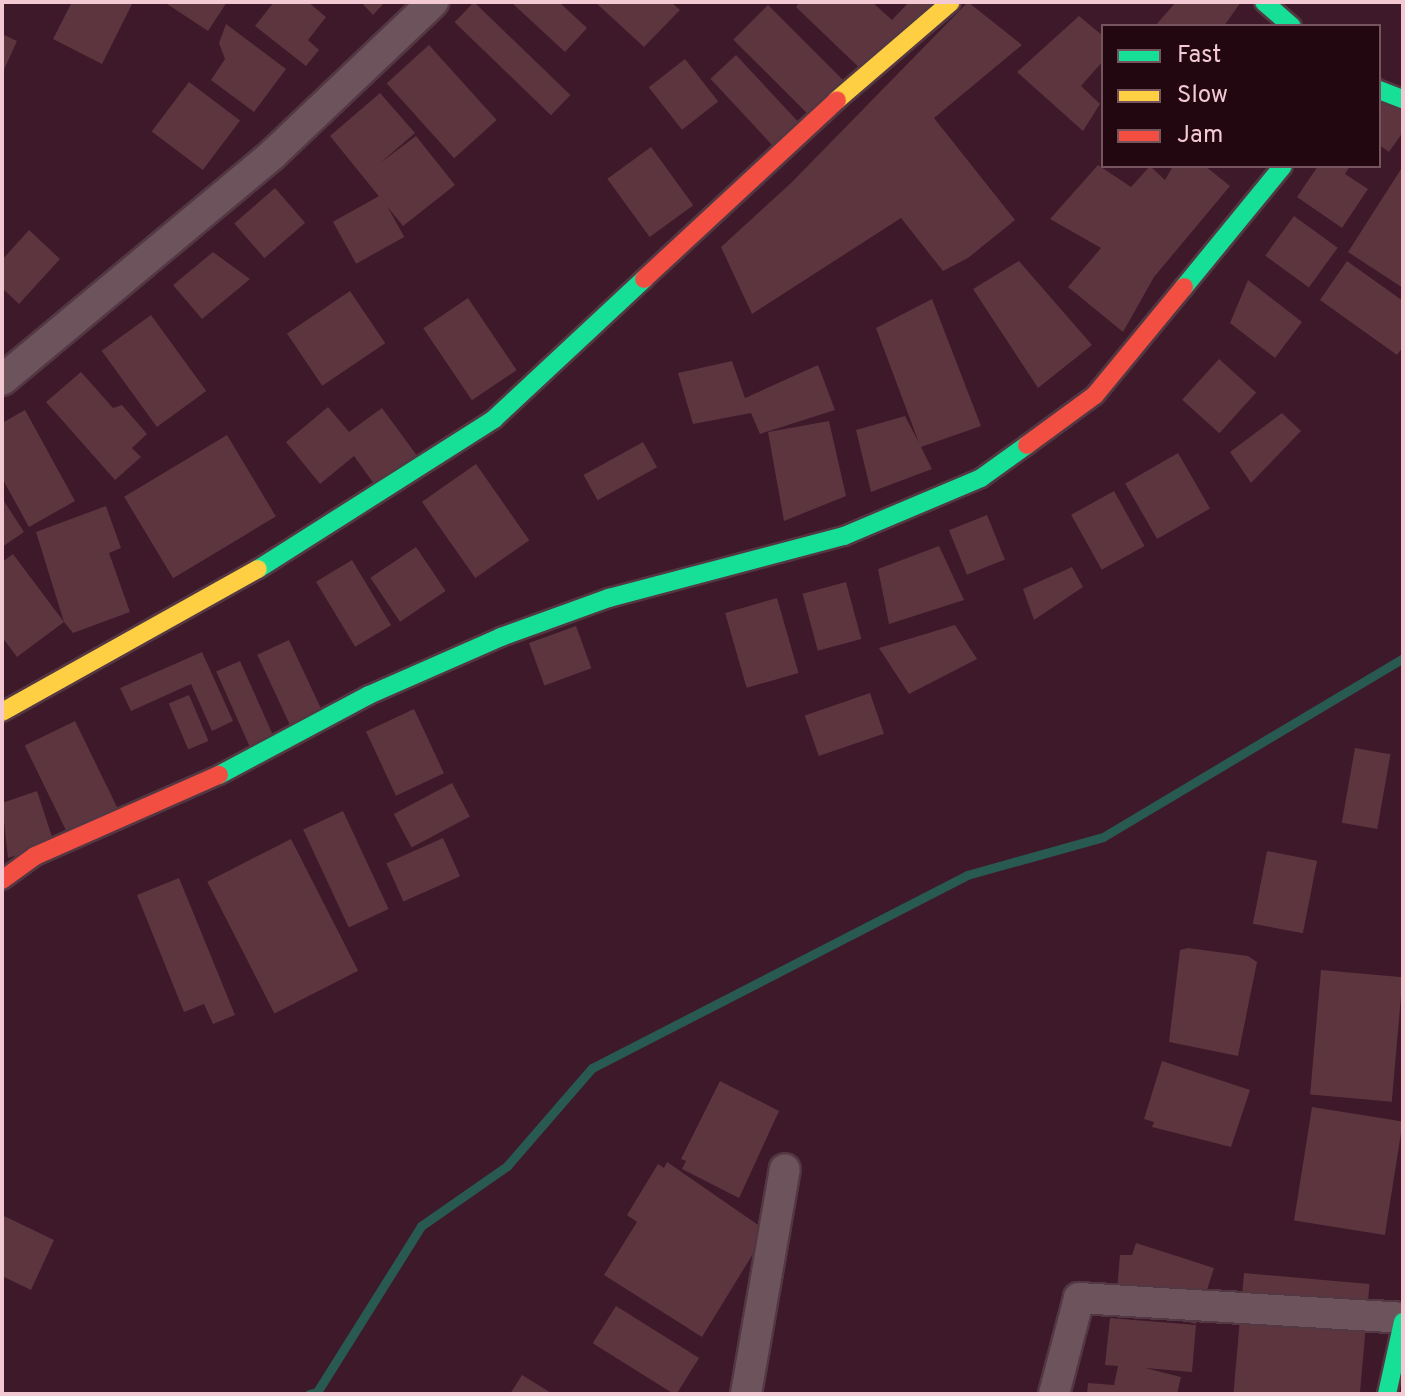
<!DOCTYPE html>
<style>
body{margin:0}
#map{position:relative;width:1405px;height:1396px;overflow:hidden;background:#3d1929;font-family:Overpass,sans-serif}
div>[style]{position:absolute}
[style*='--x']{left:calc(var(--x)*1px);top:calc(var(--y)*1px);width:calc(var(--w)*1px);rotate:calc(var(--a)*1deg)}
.stream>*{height:9px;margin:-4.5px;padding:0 4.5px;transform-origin:4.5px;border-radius:4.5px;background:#285a52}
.building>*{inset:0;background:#5c353f;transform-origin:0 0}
.roads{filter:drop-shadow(2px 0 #533742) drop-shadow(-2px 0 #533742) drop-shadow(0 2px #533742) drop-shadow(0 -2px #533742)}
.street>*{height:30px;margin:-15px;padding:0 15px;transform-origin:15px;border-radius:15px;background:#6d535c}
.fast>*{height:18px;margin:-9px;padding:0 9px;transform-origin:9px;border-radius:9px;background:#16e098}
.slow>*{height:18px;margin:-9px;padding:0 9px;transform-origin:9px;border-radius:9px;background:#ffcf43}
.jam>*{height:18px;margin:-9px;padding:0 9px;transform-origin:9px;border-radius:9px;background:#f24e42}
span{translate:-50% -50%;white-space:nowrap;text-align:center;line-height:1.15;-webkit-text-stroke:6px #220610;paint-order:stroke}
.frame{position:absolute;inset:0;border:4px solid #f3c9d4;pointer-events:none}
.legend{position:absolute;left:1101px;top:24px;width:280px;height:144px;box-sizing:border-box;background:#220610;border:2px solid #76545e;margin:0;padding:10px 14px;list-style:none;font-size:24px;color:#f3c9d4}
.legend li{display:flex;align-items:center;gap:16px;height:40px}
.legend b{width:40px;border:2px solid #76545e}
</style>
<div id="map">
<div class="stream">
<div style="--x:309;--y:1394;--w:8;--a:-14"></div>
<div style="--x:317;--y:1392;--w:196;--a:-57.9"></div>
<div style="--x:421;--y:1226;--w:105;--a:-34.9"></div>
<div style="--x:507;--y:1166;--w:130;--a:-49.1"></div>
<div style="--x:592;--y:1068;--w:422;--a:-27.2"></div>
<div style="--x:967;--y:875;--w:141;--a:-15.6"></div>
<div style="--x:1103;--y:837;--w:349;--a:-30.8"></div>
</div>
<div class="building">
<div style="clip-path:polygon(72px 2px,133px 2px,102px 64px,53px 39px)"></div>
<div style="clip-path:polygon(164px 2px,227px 2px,208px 31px)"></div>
<div style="clip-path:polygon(274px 2px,308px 2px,326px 17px,308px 40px,319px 50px,306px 66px,255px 26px)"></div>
<div style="clip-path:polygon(361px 2px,385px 2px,373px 15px)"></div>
<div style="left:474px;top:2px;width:134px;height:28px;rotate:44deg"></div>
<div style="clip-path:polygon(511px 2px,559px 2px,587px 28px,565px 52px)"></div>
<div style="clip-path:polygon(595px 2px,671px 2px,680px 10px,644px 47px)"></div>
<div style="clip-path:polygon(800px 2px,872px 2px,892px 20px,909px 2px,942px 2px,870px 78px,796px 7px)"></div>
<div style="clip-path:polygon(968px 2px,1022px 45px,934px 118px,1015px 220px,968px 258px,943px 271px,901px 218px,752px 314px,721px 247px,791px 183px)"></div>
<div style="clip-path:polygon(1176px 2px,1241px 2px,1224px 26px,1155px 26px)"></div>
<div style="left:768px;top:5px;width:118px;height:49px;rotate:45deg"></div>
<div style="clip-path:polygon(1079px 16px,1103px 36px,1103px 61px,1081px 86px,1100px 104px,1083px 131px,1017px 72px)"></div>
<div style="clip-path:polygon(226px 24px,286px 69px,254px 112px,211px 80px,225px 59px,219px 43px)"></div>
<div style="clip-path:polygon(2px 34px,17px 41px,2px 74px)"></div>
<div style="left:429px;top:45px;width:101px;height:57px;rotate:48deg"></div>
<div style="left:736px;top:55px;width:97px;height:35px;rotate:47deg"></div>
<div style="left:685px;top:59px;width:54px;height:46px;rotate:52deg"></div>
<div style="clip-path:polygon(1379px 76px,1403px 92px,1403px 132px,1389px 152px,1379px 145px)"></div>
<div style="left:189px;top:82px;width:64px;height:62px;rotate:37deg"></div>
<div style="clip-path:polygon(380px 93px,415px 133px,380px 163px,416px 136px,455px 185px,403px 226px,330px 136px)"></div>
<div style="left:651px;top:147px;width:72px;height:54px;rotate:54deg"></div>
<div style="clip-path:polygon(1098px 165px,1131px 187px,1150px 166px,1165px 180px,1173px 166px,1205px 166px,1230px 186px,1154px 277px,1123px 332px,1068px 287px,1101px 248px,1050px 219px)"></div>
<div style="clip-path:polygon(1318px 166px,1350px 166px,1345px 174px,1368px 189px,1342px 228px,1297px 197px)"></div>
<div style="clip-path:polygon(1403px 166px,1403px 288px,1348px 252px)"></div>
<div style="left:275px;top:188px;width:46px;height:54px;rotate:49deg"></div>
<div style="left:381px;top:195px;width:48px;height:55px;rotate:61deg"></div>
<div style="left:1294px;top:216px;width:54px;height:49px;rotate:36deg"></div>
<div style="clip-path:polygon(29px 230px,60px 259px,19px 304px,2px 288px,2px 260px)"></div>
<div style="clip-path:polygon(213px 252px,250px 279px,202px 319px,173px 285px)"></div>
<div style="clip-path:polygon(1019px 261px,1092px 345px,1038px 388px,973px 289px)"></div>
<div style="clip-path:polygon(1347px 261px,1403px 301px,1403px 347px,1397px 355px,1320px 300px)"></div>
<div style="clip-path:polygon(1248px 280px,1302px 322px,1275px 358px,1230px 323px)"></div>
<div style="left:350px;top:291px;width:63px;height:76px;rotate:56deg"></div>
<div style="left:468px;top:298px;width:87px;height:54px;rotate:56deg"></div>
<div style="clip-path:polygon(932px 299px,981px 426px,921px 447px,932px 469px,871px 492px,856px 430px,905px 416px,919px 443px,876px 328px)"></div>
<div style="left:151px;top:315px;width:94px;height:61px;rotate:54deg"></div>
<div style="left:1219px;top:359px;width:50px;height:55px;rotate:42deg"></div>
<div style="clip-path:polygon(732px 361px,745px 398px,818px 365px,835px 410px,760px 434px,751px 413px,693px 424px,678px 373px)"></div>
<div style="clip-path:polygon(81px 372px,113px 408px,122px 405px,147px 434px,132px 448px,141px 457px,115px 480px,46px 402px)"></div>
<div style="clip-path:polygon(328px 407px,349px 432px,382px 408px,418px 457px,377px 488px,354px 456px,320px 484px,286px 442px)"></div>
<div style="clip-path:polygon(25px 410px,75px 501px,29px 527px,2px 478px,2px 423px)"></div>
<div style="clip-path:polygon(1282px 413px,1301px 431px,1251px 483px,1230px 452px)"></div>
<div style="clip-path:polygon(829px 421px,846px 496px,784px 521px,768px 432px)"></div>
<div style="left:227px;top:435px;width:95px;height:120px;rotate:59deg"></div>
<div style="left:643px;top:442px;width:29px;height:68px;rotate:61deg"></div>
<div style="left:1178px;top:453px;width:64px;height:61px;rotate:60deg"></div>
<div style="left:476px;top:464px;width:93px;height:66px;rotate:55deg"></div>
<div style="left:1114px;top:491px;width:63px;height:49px;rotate:61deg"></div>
<div style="clip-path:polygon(2px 498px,24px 532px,2px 547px)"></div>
<div style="clip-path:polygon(106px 506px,121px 548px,109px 553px,130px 612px,73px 633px,64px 622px,36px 532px)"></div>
<div style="left:987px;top:515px;width:48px;height:41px;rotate:68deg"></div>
<div style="clip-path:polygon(939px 546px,964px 600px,889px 624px,878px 569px)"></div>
<div style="left:416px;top:547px;width:53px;height:55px;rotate:56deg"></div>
<div style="clip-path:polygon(13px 554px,64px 622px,17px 657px,2px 637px,2px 562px)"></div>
<div style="left:352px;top:560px;width:76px;height:42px;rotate:59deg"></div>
<div style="clip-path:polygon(1072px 567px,1083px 587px,1034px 620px,1023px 589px)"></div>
<div style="left:846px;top:582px;width:59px;height:45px;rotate:75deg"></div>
<div style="left:777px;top:598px;width:78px;height:54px;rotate:74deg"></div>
<div style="clip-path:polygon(955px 625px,977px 659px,909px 694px,879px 648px)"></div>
<div style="left:576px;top:626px;width:45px;height:50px;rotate:70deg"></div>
<div style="left:289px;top:640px;width:81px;height:35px;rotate:65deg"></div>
<div style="clip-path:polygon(202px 652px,233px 721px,212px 731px,191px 684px,131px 711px,120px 688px)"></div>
<div style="left:240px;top:661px;width:93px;height:26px;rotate:66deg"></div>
<div style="left:870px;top:693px;width:43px;height:69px;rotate:71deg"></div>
<div style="left:189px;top:695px;width:50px;height:22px;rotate:67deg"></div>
<div style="left:414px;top:709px;width:71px;height:53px;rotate:65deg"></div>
<div style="left:75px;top:721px;width:104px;height:56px;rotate:64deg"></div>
<div style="left:1355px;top:748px;width:36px;height:76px;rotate:10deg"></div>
<div style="left:452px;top:783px;width:38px;height:66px;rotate:62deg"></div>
<div style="clip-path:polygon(37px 791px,54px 843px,8px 858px,2px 803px)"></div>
<div style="left:343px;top:811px;width:108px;height:44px;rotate:65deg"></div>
<div style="left:443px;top:838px;width:42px;height:62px;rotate:66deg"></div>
<div style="left:291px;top:839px;width:148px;height:94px;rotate:63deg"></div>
<div style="left:1267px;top:851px;width:51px;height:74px;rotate:11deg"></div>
<div style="clip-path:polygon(179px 878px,235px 1015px,213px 1024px,204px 1004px,184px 1012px,137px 895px)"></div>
<div style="clip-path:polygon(1188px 948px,1248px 956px,1257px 962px,1238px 1056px,1169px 1042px,1180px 950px)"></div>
<div style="left:1321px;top:970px;width:82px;height:125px;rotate:5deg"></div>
<div style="clip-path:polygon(1162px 1061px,1250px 1090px,1231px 1147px,1152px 1127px,1154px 1122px,1144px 1119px)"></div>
<div style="clip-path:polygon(720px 1081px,779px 1111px,739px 1198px,682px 1169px,686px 1161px,681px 1159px)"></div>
<div style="left:1312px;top:1107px;width:92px;height:115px;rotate:9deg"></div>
<div style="clip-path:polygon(667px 1162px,767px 1231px,702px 1337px,604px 1275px,637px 1222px,627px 1215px,658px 1164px,664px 1168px)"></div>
<div style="clip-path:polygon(2px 1215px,54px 1240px,31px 1290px,2px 1276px)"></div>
<div style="clip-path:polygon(1136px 1243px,1214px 1268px,1196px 1324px,1116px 1302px,1120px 1255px,1132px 1255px)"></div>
<div style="left:1244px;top:1273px;width:126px;height:121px;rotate:5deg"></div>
<div style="left:616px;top:1306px;width:98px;height:44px;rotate:32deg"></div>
<div style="clip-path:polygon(1110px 1318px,1196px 1325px,1192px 1372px,1145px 1368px,1181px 1377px,1177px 1394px,1087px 1394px,1088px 1383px,1114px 1385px,1118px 1366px,1105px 1365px)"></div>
<div style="clip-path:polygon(522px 1375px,553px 1394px,510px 1394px)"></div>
</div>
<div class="roads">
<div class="street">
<div style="--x:2;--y:380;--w:353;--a:-39.8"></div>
<div style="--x:273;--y:154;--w:221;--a:-43.5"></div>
<div style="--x:746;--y:1394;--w:228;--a:-80.2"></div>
<div style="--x:1054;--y:1394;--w:99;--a:-75.4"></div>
<div style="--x:1079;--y:1298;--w:325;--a:3.5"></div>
</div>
<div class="fast">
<div style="--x:1264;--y:2;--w:37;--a:41"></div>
<div style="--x:1379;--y:90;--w:26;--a:21"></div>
<div style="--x:1184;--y:287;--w:156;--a:-50.7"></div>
<div style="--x:258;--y:569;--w:280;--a:-32.4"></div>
<div style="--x:494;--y:419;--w:205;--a:-43"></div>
<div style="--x:219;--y:775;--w:170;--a:-28.1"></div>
<div style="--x:369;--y:695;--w:144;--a:-23.7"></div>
<div style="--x:501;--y:637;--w:115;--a:-19.9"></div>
<div style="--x:609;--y:598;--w:243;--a:-14.8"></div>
<div style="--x:844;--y:536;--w:149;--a:-22.9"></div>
<div style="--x:981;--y:478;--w:57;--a:-35.7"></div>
<div style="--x:1387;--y:1394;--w:74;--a:-77.5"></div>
</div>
<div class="slow">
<div style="--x:837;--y:100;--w:150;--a:-40.7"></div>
<div style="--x:2;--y:712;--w:293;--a:-29.2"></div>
</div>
<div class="jam">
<div style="--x:644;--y:279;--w:263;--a:-42.8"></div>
<div style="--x:1027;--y:445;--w:84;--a:-36.3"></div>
<div style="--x:1095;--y:395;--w:140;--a:-50.5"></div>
<div style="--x:2;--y:880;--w:41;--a:-36"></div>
<div style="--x:35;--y:856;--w:201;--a:-23.8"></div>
</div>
</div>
<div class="frame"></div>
<ul class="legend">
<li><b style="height:10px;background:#16e098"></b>Fast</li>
<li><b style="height:10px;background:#ffcf43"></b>Slow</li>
<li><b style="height:10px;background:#f24e42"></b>Jam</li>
</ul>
</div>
